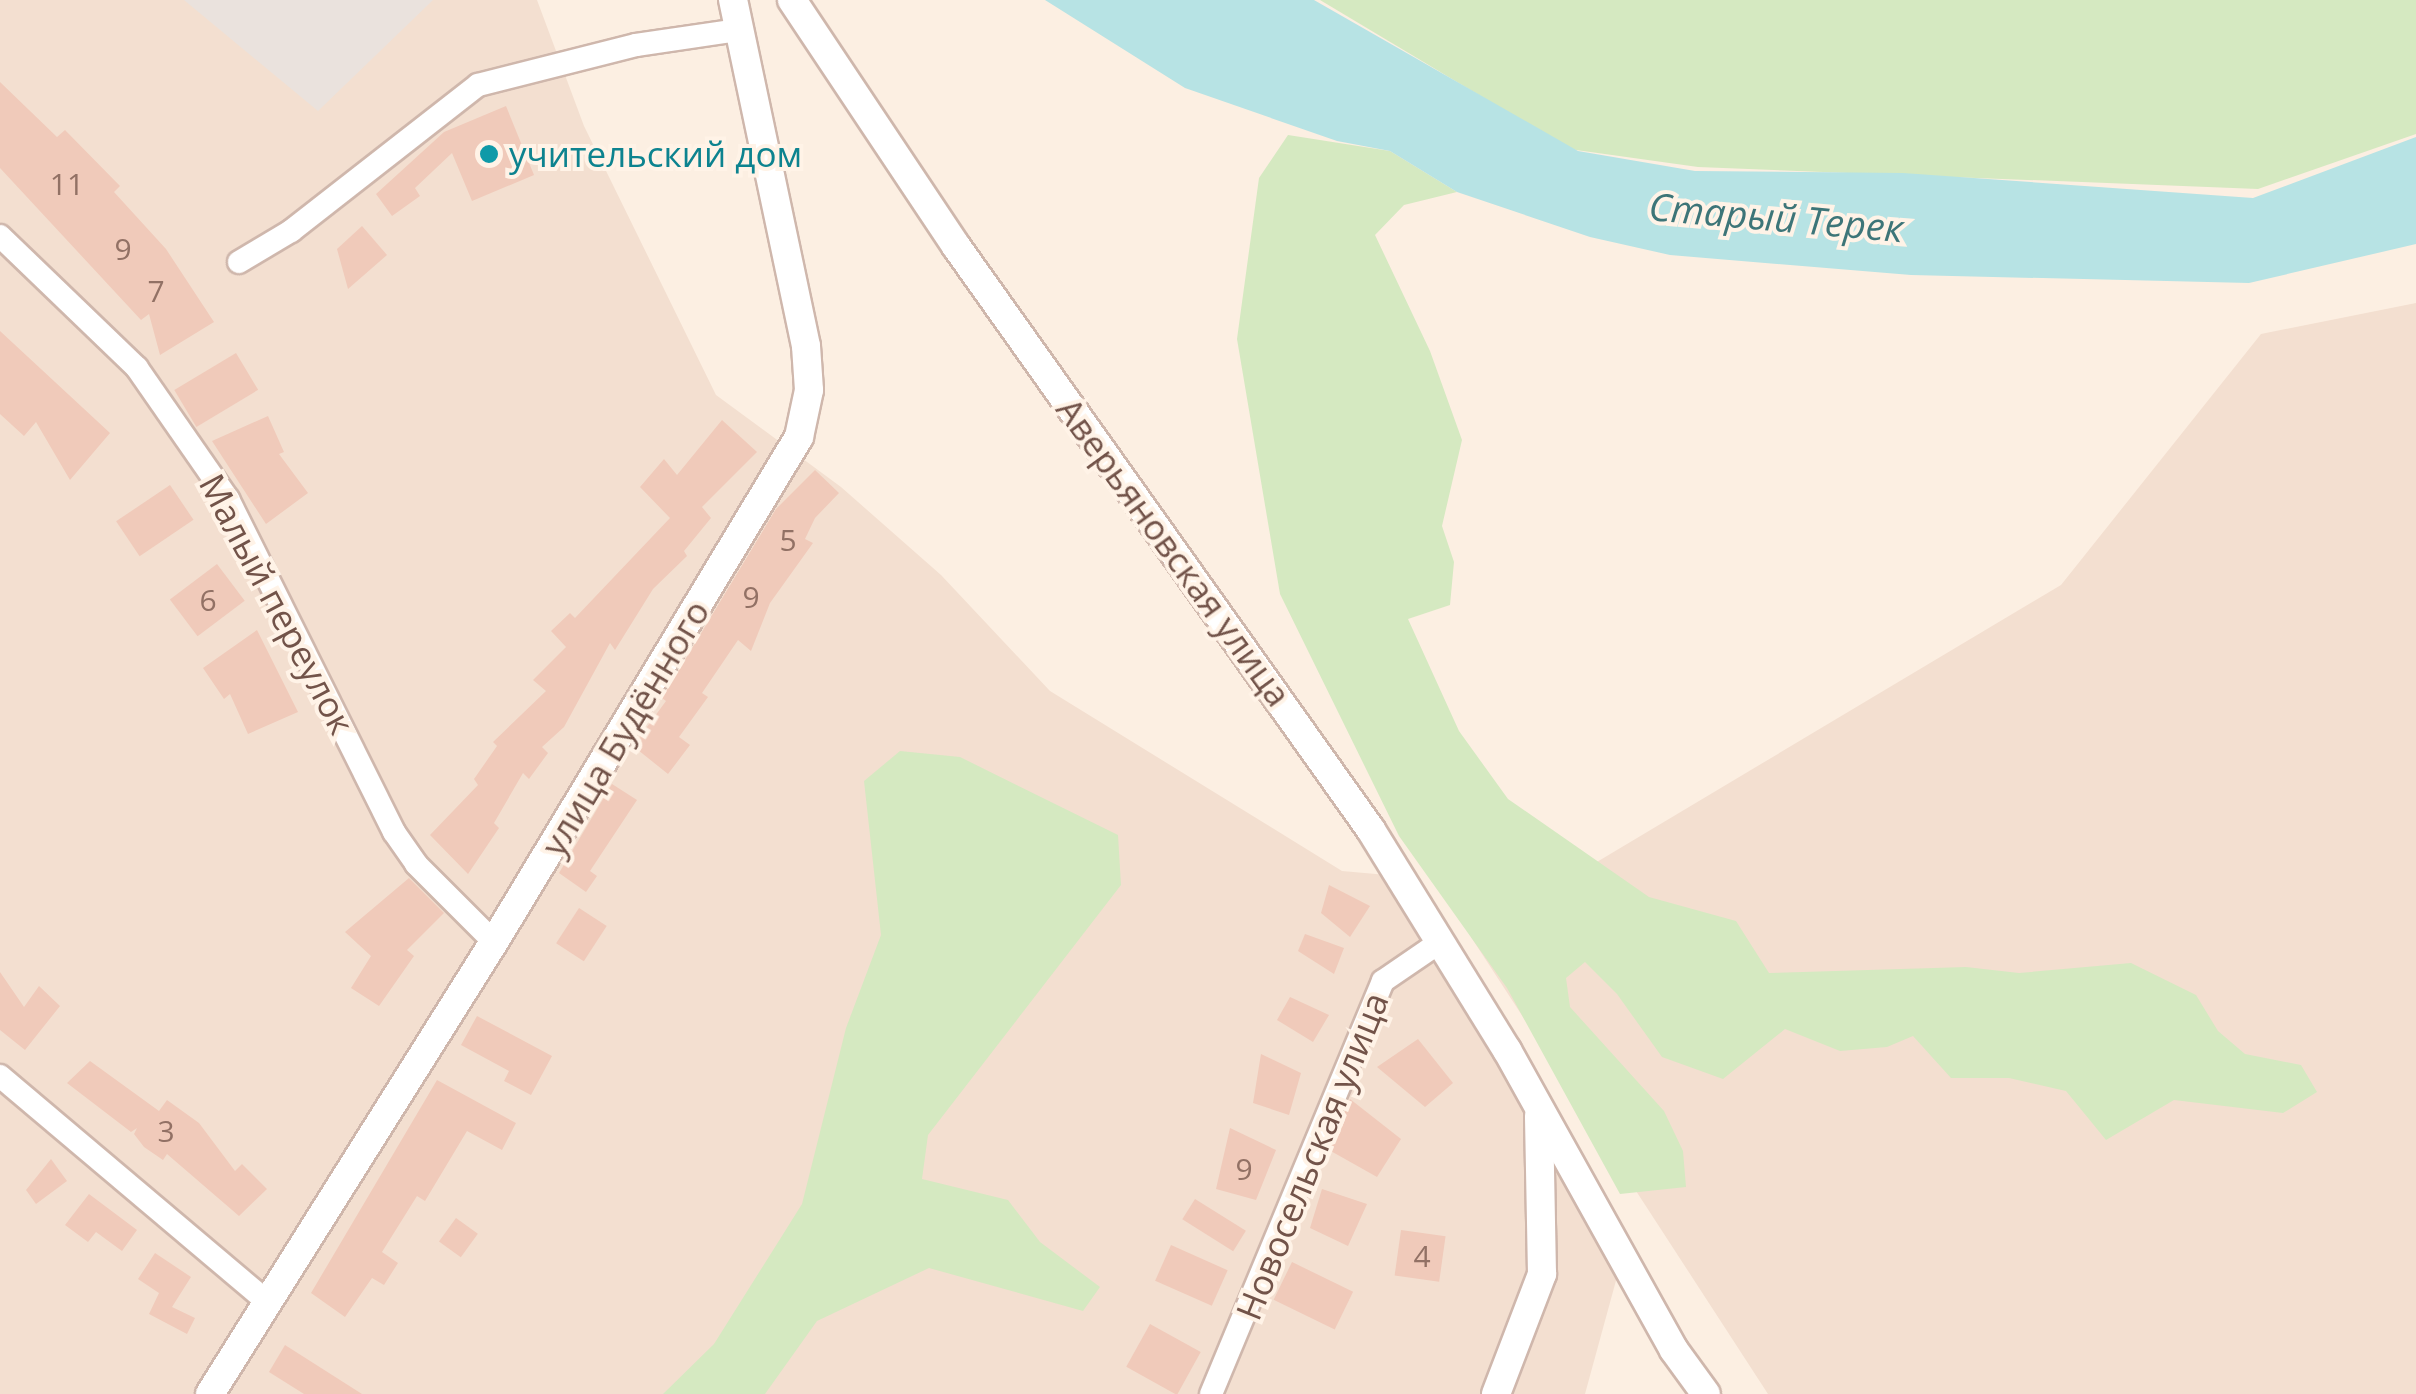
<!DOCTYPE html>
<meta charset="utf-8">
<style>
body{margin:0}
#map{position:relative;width:2416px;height:1394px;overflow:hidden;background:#fcefe2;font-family:"Open Sans",sans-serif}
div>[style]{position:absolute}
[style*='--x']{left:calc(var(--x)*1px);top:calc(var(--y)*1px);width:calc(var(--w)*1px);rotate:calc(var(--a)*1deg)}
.residential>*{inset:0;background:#f3dfd0}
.industrial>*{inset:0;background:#eae2dd}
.green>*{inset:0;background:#d5e9c1}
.water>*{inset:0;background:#b7e3e4}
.building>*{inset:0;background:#f0caba;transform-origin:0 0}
.roads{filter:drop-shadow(2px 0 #cfb7ac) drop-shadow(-2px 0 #cfb7ac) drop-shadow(0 2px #cfb7ac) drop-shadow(0 -2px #cfb7ac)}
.minor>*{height:22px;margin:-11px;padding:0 11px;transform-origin:11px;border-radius:11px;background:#fff}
.tertiary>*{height:28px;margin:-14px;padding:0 14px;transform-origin:14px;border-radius:14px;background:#fff}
.dots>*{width:28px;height:28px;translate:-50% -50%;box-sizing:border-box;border:5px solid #fff3e7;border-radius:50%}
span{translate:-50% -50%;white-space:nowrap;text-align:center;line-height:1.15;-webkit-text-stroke:8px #fff3e7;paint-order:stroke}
.number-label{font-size:30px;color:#927165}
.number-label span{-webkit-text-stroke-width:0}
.culture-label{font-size:35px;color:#0d838f}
.left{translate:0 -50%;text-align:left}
.street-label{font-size:35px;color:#725349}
.water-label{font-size:38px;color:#3d7578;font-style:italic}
</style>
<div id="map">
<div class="residential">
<div style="clip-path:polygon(0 0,537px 0,584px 126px,716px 395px,841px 487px,941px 575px,1050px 691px,1342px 871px,1387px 875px,1623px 1255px,1585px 1394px,0 1394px)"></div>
<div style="clip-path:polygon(2416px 303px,2416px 1394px,1768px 1394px,1471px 937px,2061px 585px,2261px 334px)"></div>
</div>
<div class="industrial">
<div style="clip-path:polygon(184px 0,433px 0,318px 111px)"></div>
</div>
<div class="green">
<div style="clip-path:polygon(1320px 0,2416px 0,2416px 134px,2258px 189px,1698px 167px,1569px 149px)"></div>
<div style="clip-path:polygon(1288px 135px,1390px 151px,1457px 192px,1404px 205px,1375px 235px,1430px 351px,1462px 440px,1442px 526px,1454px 562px,1450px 605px,1408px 619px,1459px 731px,1508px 799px,1649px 897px,1736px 921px,1769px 973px,1966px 967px,2019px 973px,2131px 963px,2196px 995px,2218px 1031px,2245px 1054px,2301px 1065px,2317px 1092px,2283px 1113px,2174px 1100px,2106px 1140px,2066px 1091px,2009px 1078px,1951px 1078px,1913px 1036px,1887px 1047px,1840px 1051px,1785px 1029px,1723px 1079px,1662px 1057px,1617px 994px,1585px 962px,1566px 978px,1570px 1007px,1664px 1111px,1683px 1151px,1686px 1187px,1620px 1194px,1507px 988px,1399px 836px,1280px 594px,1237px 339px,1259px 178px)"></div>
<div style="clip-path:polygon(900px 751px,960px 757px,1118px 835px,1121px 885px,928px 1135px,922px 1179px,1008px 1200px,1040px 1242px,1100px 1287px,1083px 1311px,929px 1268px,817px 1321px,765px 1394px,663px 1394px,714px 1344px,802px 1204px,846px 1028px,881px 935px,864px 781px)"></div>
</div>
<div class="water">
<div style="clip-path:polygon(1045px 0,1314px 0,1578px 151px,1695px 171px,1903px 173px,2253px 198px,2416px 137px,2416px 244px,2249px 283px,1911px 275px,1670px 255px,1590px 237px,1457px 192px,1390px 151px,1337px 141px,1185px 88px)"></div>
</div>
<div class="building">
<div style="clip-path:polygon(0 82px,57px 137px,65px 130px,120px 186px,114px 192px,166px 249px,214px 322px,160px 355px,149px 314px,141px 320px,0 168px)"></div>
<div style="clip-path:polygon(506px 106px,534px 175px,472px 201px,452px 153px,415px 188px,420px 196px,392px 216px,376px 194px,444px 132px)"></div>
<div style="clip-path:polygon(362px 226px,387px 255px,348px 289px,337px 249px)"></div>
<div style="clip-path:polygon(0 331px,110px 433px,70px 480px,36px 422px,24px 436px,0 414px)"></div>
<div style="left:236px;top:353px;width:43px;height:72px;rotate:59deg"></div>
<div style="clip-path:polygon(268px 416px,284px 452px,279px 454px,308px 493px,266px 524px,212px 441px)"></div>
<div style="clip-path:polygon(722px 420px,757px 452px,702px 507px,711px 518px,684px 551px,687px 556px,653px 589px,615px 650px,610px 643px,564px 727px,542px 747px,548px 753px,529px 779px,523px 773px,494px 823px,499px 828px,468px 874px,430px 835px,478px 785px,474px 779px,497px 746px,493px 742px,546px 691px,533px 680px,566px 647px,551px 631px,570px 613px,575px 618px,670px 518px,640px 487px,664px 459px,677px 475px)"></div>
<div style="clip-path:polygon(815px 470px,839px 493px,815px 518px,805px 539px,813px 543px,770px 603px,751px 651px,738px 640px,702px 693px,708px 697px,679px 737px,690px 745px,668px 774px,633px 746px,666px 701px,662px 698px,776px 509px)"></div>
<div style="left:170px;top:485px;width:42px;height:65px;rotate:56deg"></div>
<div style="left:217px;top:564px;width:46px;height:59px;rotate:53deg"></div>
<div style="clip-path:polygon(257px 630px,298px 712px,248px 734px,230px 694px,224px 699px,203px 668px)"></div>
<div style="clip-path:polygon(612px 784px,637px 800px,590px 871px,597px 876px,586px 892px,559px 873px)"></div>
<div style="clip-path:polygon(409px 878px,444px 913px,407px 950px,414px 956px,379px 1006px,351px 988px,371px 956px,345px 932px)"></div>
<div style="clip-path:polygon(1329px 885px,1370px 906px,1350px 937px,1321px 913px)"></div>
<div style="left:579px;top:908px;width:33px;height:42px;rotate:33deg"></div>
<div style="clip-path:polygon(1305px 934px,1344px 948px,1334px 974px,1298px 951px)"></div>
<div style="clip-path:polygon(0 972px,24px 1007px,39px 986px,60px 1006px,25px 1050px,0 1030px)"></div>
<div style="clip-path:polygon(1290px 997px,1329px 1015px,1313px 1042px,1277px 1020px)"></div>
<div style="clip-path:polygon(477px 1016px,552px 1056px,531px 1095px,504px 1081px,509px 1071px,461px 1045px)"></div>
<div style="clip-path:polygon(1418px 1039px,1453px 1083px,1425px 1107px,1377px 1067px)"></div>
<div style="clip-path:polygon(1261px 1054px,1301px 1073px,1289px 1115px,1253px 1103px)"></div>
<div style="clip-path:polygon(90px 1061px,159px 1111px,167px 1100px,199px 1123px,235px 1171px,242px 1164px,267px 1189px,239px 1216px,167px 1154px,163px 1160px,144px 1147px,134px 1134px,137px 1128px,131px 1132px,67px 1083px)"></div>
<div style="clip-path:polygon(437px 1080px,516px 1123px,502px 1150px,467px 1131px,425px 1201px,417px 1196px,382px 1252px,398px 1263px,384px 1285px,372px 1278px,345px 1317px,311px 1293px)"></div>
<div style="clip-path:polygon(1350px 1099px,1401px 1139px,1377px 1177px,1329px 1150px)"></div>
<div style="clip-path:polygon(1230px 1128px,1276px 1150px,1256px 1200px,1216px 1189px)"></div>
<div style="clip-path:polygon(51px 1159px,67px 1181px,36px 1204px,26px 1190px)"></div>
<div style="clip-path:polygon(1322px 1189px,1367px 1204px,1348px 1246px,1310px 1228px)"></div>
<div style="clip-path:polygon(89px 1194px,137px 1230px,122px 1251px,96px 1232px,88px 1242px,65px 1225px)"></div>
<div style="left:1195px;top:1199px;width:60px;height:24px;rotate:32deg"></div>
<div style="left:456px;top:1218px;width:27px;height:29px;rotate:36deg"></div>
<div style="left:1401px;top:1230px;width:45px;height:46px;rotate:8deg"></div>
<div style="left:1171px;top:1245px;width:62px;height:39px;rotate:24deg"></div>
<div style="clip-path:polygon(155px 1253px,191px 1277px,172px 1307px,195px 1318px,187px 1334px,149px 1314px,159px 1293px,138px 1279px)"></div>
<div style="left:1292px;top:1262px;width:68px;height:42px;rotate:26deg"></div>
<div style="left:1150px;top:1324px;width:58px;height:49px;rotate:29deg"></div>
<div style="clip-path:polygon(285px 1345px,362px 1394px,304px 1394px,269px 1372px)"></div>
</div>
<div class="roads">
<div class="minor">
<div style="--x:0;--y:236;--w:190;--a:43.9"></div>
<div style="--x:137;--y:368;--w:160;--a:55.2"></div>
<div style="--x:228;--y:499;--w:372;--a:63.5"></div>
<div style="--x:394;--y:832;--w:39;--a:55"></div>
<div style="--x:416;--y:864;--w:110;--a:45"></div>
<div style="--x:239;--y:262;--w:61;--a:-30.8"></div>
<div style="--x:291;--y:231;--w:237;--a:-38"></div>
<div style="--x:478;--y:85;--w:163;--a:-14.2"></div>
<div style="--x:636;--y:45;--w:104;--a:-8.3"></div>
<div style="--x:0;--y:1076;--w:348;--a:40.2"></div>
<div style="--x:1211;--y:1394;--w:447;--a:-67.4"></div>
<div style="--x:1383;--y:981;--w:69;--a:-34.4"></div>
</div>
<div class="tertiary">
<div style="--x:792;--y:0;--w:296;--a:56.3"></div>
<div style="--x:956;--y:246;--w:716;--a:54.6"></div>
<div style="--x:1371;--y:830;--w:259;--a:58.3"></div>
<div style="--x:1507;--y:1050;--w:343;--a:60.9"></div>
<div style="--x:1674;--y:1350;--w:54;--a:54"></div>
<div style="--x:210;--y:1394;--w:534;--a:-57.86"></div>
<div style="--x:494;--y:942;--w:590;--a:-58.87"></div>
<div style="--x:799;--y:437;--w:48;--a:-78"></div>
<div style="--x:809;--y:390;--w:44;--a:-93.9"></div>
<div style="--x:806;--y:346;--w:354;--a:-101.9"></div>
<div style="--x:1496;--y:1394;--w:129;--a:-69"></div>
<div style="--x:1542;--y:1274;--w:158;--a:-91.1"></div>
</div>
</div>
<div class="dots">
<div style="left:489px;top:154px;background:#0f9aa8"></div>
</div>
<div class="number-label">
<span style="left:67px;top:184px">11</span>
<span style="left:123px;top:249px">9</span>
<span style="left:156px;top:291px">7</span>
<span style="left:788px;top:540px">5</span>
<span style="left:751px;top:597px">9</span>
<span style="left:208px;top:600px">6</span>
<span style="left:166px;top:1131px">3</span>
<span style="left:1244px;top:1169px">9</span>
<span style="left:1422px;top:1256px">4</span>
</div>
<div class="culture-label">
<span class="left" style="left:509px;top:154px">учительский дом</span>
</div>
<div class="street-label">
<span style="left:1174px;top:552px;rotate:54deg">Аверьяновская улица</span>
<span style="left:277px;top:604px;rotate:62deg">Малый переулок</span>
<span style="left:625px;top:728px;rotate:-59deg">улица Будённого</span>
<span style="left:1312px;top:1156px;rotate:-68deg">Новосельская улица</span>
</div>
<div class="water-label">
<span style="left:1776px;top:217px;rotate:5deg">Старый Терек</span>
</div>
</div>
